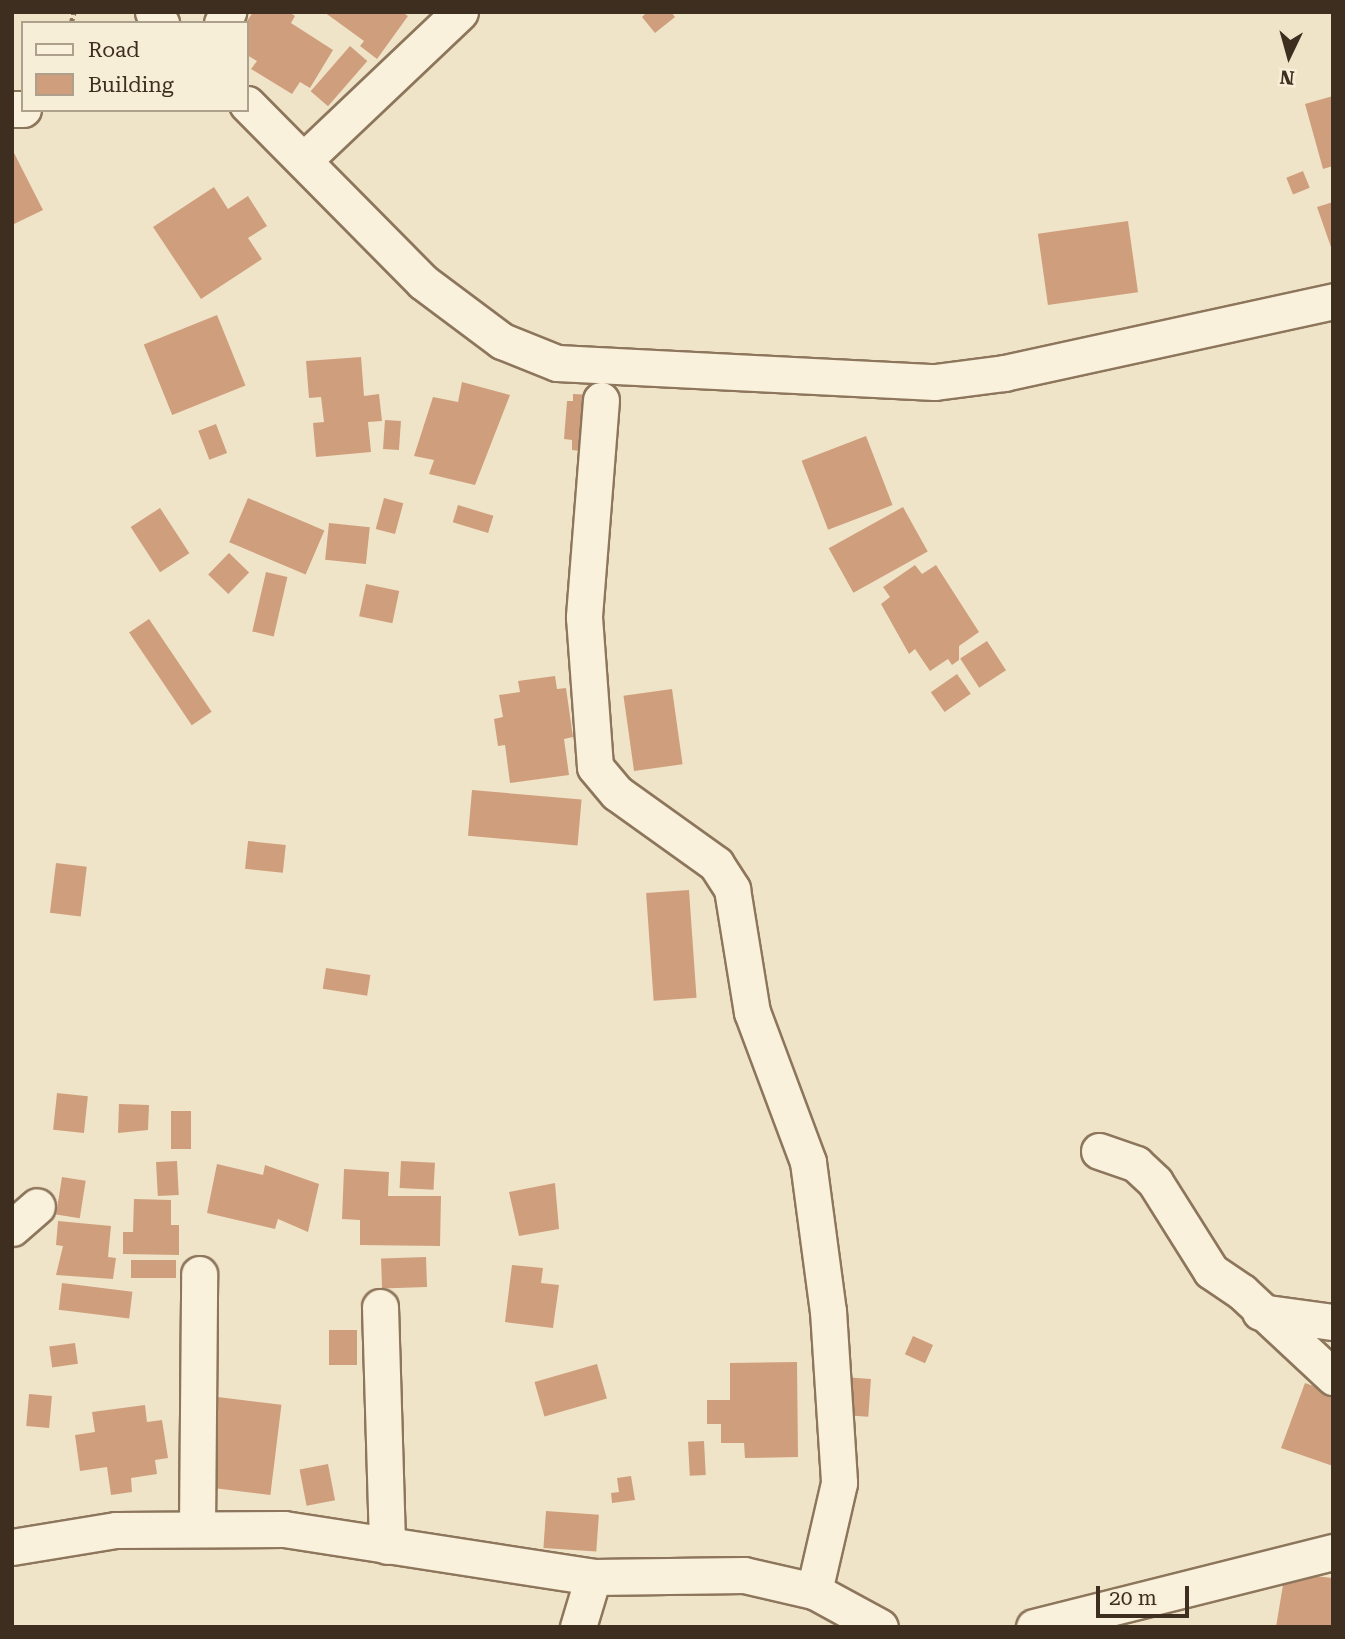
<!DOCTYPE html>
<style>
body{margin:0}
#map{position:relative;width:1345px;height:1639px;overflow:hidden;background:#f0e4c8;font-family:"Roboto Serif",serif}
div>[style]{position:absolute}
[style*='--x']{left:calc(var(--x)*1px);top:calc(var(--y)*1px);width:calc(var(--w)*1px);rotate:calc(var(--a)*1deg)}
.building>*{inset:0;background:#cf9f7d;transform-origin:0 0}
.path>*{height:4.5px;margin-top:-2.25px;transform-origin:0;background:repeating-linear-gradient(90deg,#8d765c 0 5px,transparent 0 8.5px)}
.roads{filter:drop-shadow(2px 0 #8d765c) drop-shadow(-2px 0 #8d765c) drop-shadow(0 2px #8d765c) drop-shadow(0 -2px #8d765c)}
.minor>*{height:35px;margin:-17.5px;padding:0 17.5px;transform-origin:17.5px;border-radius:17.5px;background:#faf1dc}
span{translate:-50% -50%;white-space:nowrap;text-align:center;line-height:1.15;-webkit-text-stroke:6px #f7eed8;paint-order:stroke}
.frame{position:absolute;inset:0;border:14px solid #3d2e20;pointer-events:none}
.legend{position:absolute;left:21px;top:21px;width:228px;height:91px;box-sizing:border-box;background:#f7eed8;border:2px solid #ada18e;margin:0;padding:9px 12px;list-style:none;font-size:21px;color:#3d2e20}
.legend li{display:flex;align-items:center;gap:14px;height:35px}
.legend b{width:35px;border:2px solid #ada18e}
.north{position:absolute;left:1254px;top:21px;width:70px;height:70px;-webkit-text-stroke:5px #f7eed8;paint-order:stroke;rotate:185deg;font-size:19px;font-weight:700;line-height:28px;text-align:center;color:#3d2e20}
.north::after{content:'';display:block;margin:auto;width:24px;height:32px;background:#3d2e20;clip-path:polygon(50% 0,100% 100%,50% 72%,0 100%)}
.scale{position:absolute;left:1096px;top:1586px;width:93px;height:32px;box-sizing:border-box;border:4px solid #3d2e20;border-top:0;padding-left:9px;font-size:21px;line-height:24px;white-space:nowrap;color:#3d2e20;-webkit-text-stroke:5px #f7eed8;paint-order:stroke}
</style>
<div id="map">
<div class="building">
<div style="clip-path:polygon(253px 12px,289px 12px,295px 16px,291px 23px,333px 50px,310px 88px,300px 82px,292px 94px,251px 69px,257px 61px,247px 55px,247px 21px)"></div>
<div style="clip-path:polygon(324px 12px,402px 12px,408px 16px,377px 59px,360px 46px,364px 41px)"></div>
<div style="clip-path:polygon(647px 12px,671px 12px,675px 17px,655px 33px,642px 17px)"></div>
<div style="left:350px;top:46px;width:23px;height:60px;rotate:41deg"></div>
<div style="clip-path:polygon(1333px 96px,1333px 166px,1323px 169px,1305px 104px)"></div>
<div style="clip-path:polygon(12px 149px,43px 210px,12px 225px)"></div>
<div style="left:1303px;top:171px;width:18px;height:18px;rotate:68deg"></div>
<div style="clip-path:polygon(214px 187px,228px 209px,248px 196px,267px 226px,248px 238px,262px 259px,201px 299px,153px 227px)"></div>
<div style="clip-path:polygon(1333px 202px,1333px 250px,1332px 250px,1317px 207px)"></div>
<div style="left:1128px;top:221px;width:72px;height:91px;rotate:82deg"></div>
<div style="left:217px;top:315px;width:76px;height:79px;rotate:68deg"></div>
<div style="clip-path:polygon(361px 357px,364px 396px,379px 394px,382px 421px,368px 422px,371px 452px,316px 457px,313px 423px,324px 422px,321px 397px,309px 398px,306px 361px)"></div>
<div style="clip-path:polygon(462px 382px,510px 395px,475px 485px,429px 474px,434px 460px,414px 456px,433px 397px,458px 402px)"></div>
<div style="clip-path:polygon(573px 394px,592px 395px,588px 452px,572px 450px,572px 440px,564px 439px,567px 401px,573px 401px)"></div>
<div style="left:385px;top:420px;width:16px;height:29px;rotate:4deg"></div>
<div style="left:216px;top:424px;width:31px;height:19px;rotate:69deg"></div>
<div style="left:866px;top:436px;width:74px;height:69px;rotate:69deg"></div>
<div style="left:248px;top:498px;width:83px;height:48px;rotate:23deg"></div>
<div style="left:384px;top:498px;width:20px;height:32px;rotate:15deg"></div>
<div style="left:458px;top:505px;width:37px;height:18px;rotate:17deg"></div>
<div style="left:903px;top:507px;width:51px;height:85px;rotate:61deg"></div>
<div style="left:160px;top:508px;width:54px;height:35px;rotate:57deg"></div>
<div style="left:329px;top:523px;width:41px;height:37px;rotate:6deg"></div>
<div style="left:229px;top:553px;width:28px;height:30px;rotate:44deg"></div>
<div style="clip-path:polygon(915px 565px,922px 574px,936px 565px,979px 632px,959px 646px,959px 660px,952px 665px,948px 659px,930px 671px,915px 649px,909px 654px,881px 604px,890px 597px,883px 587px)"></div>
<div style="left:266px;top:572px;width:22px;height:61px;rotate:13deg"></div>
<div style="left:366px;top:584px;width:34px;height:33px;rotate:12deg"></div>
<div style="left:149px;top:619px;width:112px;height:24px;rotate:56deg"></div>
<div style="left:987px;top:641px;width:35px;height:32px;rotate:57deg"></div>
<div style="left:957px;top:674px;width:24px;height:32px;rotate:55deg"></div>
<div style="clip-path:polygon(555px 676px,557px 689px,566px 688px,573px 737px,564px 739px,569px 775px,510px 783px,505px 745px,498px 746px,494px 719px,503px 717px,499px 695px,520px 692px,518px 681px)"></div>
<div style="left:672px;top:689px;width:76px;height:49px;rotate:82deg"></div>
<div style="left:472px;top:790px;width:110px;height:46px;rotate:5deg"></div>
<div style="left:248px;top:841px;width:38px;height:28px;rotate:6deg"></div>
<div style="left:56px;top:863px;width:31px;height:50px;rotate:7deg"></div>
<div style="left:689px;top:890px;width:108px;height:43px;rotate:86deg"></div>
<div style="left:326px;top:968px;width:45px;height:21px;rotate:9deg"></div>
<div style="left:57px;top:1093px;width:31px;height:37px;rotate:6deg"></div>
<div style="clip-path:polygon(119px 1104px,149px 1105px,148px 1130px,118px 1133px)"></div>
<div style="left:171px;top:1111px;width:20px;height:38px"></div>
<div style="left:177px;top:1161px;width:34px;height:21px;rotate:87deg"></div>
<div style="left:401px;top:1161px;width:34px;height:27px;rotate:3deg"></div>
<div style="clip-path:polygon(217px 1164px,263px 1175px,265px 1165px,319px 1184px,308px 1232px,278px 1219px,275px 1229px,207px 1213px)"></div>
<div style="clip-path:polygon(344px 1169px,389px 1172px,388px 1196px,441px 1196px,440px 1246px,360px 1245px,360px 1220px,342px 1219px)"></div>
<div style="left:62px;top:1177px;width:24px;height:38px;rotate:9deg"></div>
<div style="clip-path:polygon(555px 1183px,559px 1229px,519px 1236px,509px 1192px)"></div>
<div style="clip-path:polygon(134px 1199px,171px 1200px,171px 1225px,179px 1225px,179px 1255px,123px 1254px,123px 1232px,133px 1232px)"></div>
<div style="clip-path:polygon(58px 1221px,111px 1226px,108px 1257px,116px 1258px,113px 1279px,56px 1275px,63px 1246px,56px 1245px)"></div>
<div style="left:426px;top:1257px;width:30px;height:45px;rotate:88deg"></div>
<div style="left:176px;top:1260px;width:18px;height:45px;rotate:90deg"></div>
<div style="clip-path:polygon(512px 1265px,543px 1268px,541px 1283px,559px 1285px,553px 1328px,505px 1322px)"></div>
<div style="left:62px;top:1283px;width:71px;height:27px;rotate:7deg"></div>
<div style="left:357px;top:1330px;width:35px;height:28px;rotate:90deg"></div>
<div style="left:913px;top:1336px;width:22px;height:20px;rotate:24deg"></div>
<div style="left:75px;top:1343px;width:21px;height:26px;rotate:82deg"></div>
<div style="clip-path:polygon(797px 1362px,798px 1457px,745px 1458px,744px 1443px,721px 1443px,721px 1424px,707px 1424px,707px 1400px,730px 1400px,730px 1363px)"></div>
<div style="left:597px;top:1364px;width:36px;height:65px;rotate:74deg"></div>
<div style="left:844px;top:1377px;width:27px;height:38px;rotate:4deg"></div>
<div style="clip-path:polygon(1305px 1383px,1333px 1393px,1333px 1466px,1281px 1448px)"></div>
<div style="left:29px;top:1394px;width:23px;height:32px;rotate:5deg"></div>
<div style="left:210px;top:1396px;width:72px;height:91px;rotate:7deg"></div>
<div style="clip-path:polygon(145px 1405px,147px 1422px,162px 1420px,168px 1458px,155px 1460px,157px 1474px,131px 1478px,132px 1492px,111px 1495px,107px 1467px,80px 1471px,75px 1435px,95px 1432px,92px 1412px)"></div>
<div style="left:704px;top:1441px;width:34px;height:16px;rotate:87deg"></div>
<div style="left:328px;top:1464px;width:37px;height:29px;rotate:79deg"></div>
<div style="clip-path:polygon(631px 1476px,635px 1500px,612px 1503px,611px 1493px,619px 1492px,617px 1478px)"></div>
<div style="left:546px;top:1511px;width:53px;height:37px;rotate:4deg"></div>
<div style="clip-path:polygon(1285px 1573px,1333px 1578px,1333px 1627px,1276px 1627px)"></div>
</div>
<div class="path">
<div style="--x:71;--y:23;--w:11;--a:-75"></div>
</div>
<div class="roads">
<div class="minor">
<div style="--x:153;--y:12;--w:14;--a:54"></div>
<div style="--x:222;--y:23;--w:13;--a:-61"></div>
<div style="--x:247;--y:104;--w:250;--a:45.3"></div>
<div style="--x:423;--y:282;--w:99;--a:36.8"></div>
<div style="--x:502;--y:341;--w:59;--a:21.8"></div>
<div style="--x:557;--y:363;--w:378;--a:2.9"></div>
<div style="--x:935;--y:382;--w:70;--a:-7.4"></div>
<div style="--x:1004;--y:373;--w:337;--a:-12.3"></div>
<div style="--x:12;--y:109;--w:11;--a:0"></div>
<div style="--x:304;--y:160;--w:215;--a:-43.5"></div>
<div style="--x:601;--y:400;--w:218;--a:94.5"></div>
<div style="--x:584;--y:617;--w:150;--a:85.8"></div>
<div style="--x:595;--y:767;--w:34;--a:50"></div>
<div style="--x:617;--y:793;--w:122;--a:35.6"></div>
<div style="--x:716;--y:864;--w:30;--a:57"></div>
<div style="--x:732;--y:889;--w:125;--a:80.8"></div>
<div style="--x:752;--y:1012;--w:160;--a:69.5"></div>
<div style="--x:808;--y:1162;--w:150;--a:82.4"></div>
<div style="--x:828;--y:1311;--w:172;--a:86.3"></div>
<div style="--x:839;--y:1483;--w:111;--a:103"></div>
<div style="--x:1099;--y:1151;--w:39;--a:19"></div>
<div style="--x:1136;--y:1164;--w:26;--a:43"></div>
<div style="--x:1155;--y:1182;--w:105;--a:57.8"></div>
<div style="--x:1211;--y:1271;--w:37;--a:34"></div>
<div style="--x:1242;--y:1292;--w:125;--a:43"></div>
<div style="--x:12;--y:1228;--w:33;--a:-41"></div>
<div style="--x:380;--y:1307;--w:239;--a:88.3"></div>
<div style="--x:1260;--y:1312;--w:74;--a:7.8"></div>
<div style="--x:197;--y:1527;--w:253;--a:-89.5"></div>
<div style="--x:12;--y:1547;--w:105;--a:-9.3"></div>
<div style="--x:116;--y:1530;--w:168;--a:-0.3"></div>
<div style="--x:284;--y:1529;--w:313;--a:8.8"></div>
<div style="--x:593;--y:1577;--w:151;--a:-0.8"></div>
<div style="--x:744;--y:1575;--w:72;--a:12.9"></div>
<div style="--x:814;--y:1591;--w:75;--a:28.6"></div>
<div style="--x:578;--y:1627;--w:52;--a:-73.3"></div>
<div style="--x:1034;--y:1627;--w:308;--a:-14.1"></div>
</div>
</div>
<div class="frame"></div>
<ul class="legend">
<li><b style="height:9px;background:#faf1dc"></b>Road</li>
<li><b style="height:19px;background:#cf9f7d"></b>Building</li>
</ul>
<div class="north">N</div>
<div class="scale">20 m</div>
</div>
